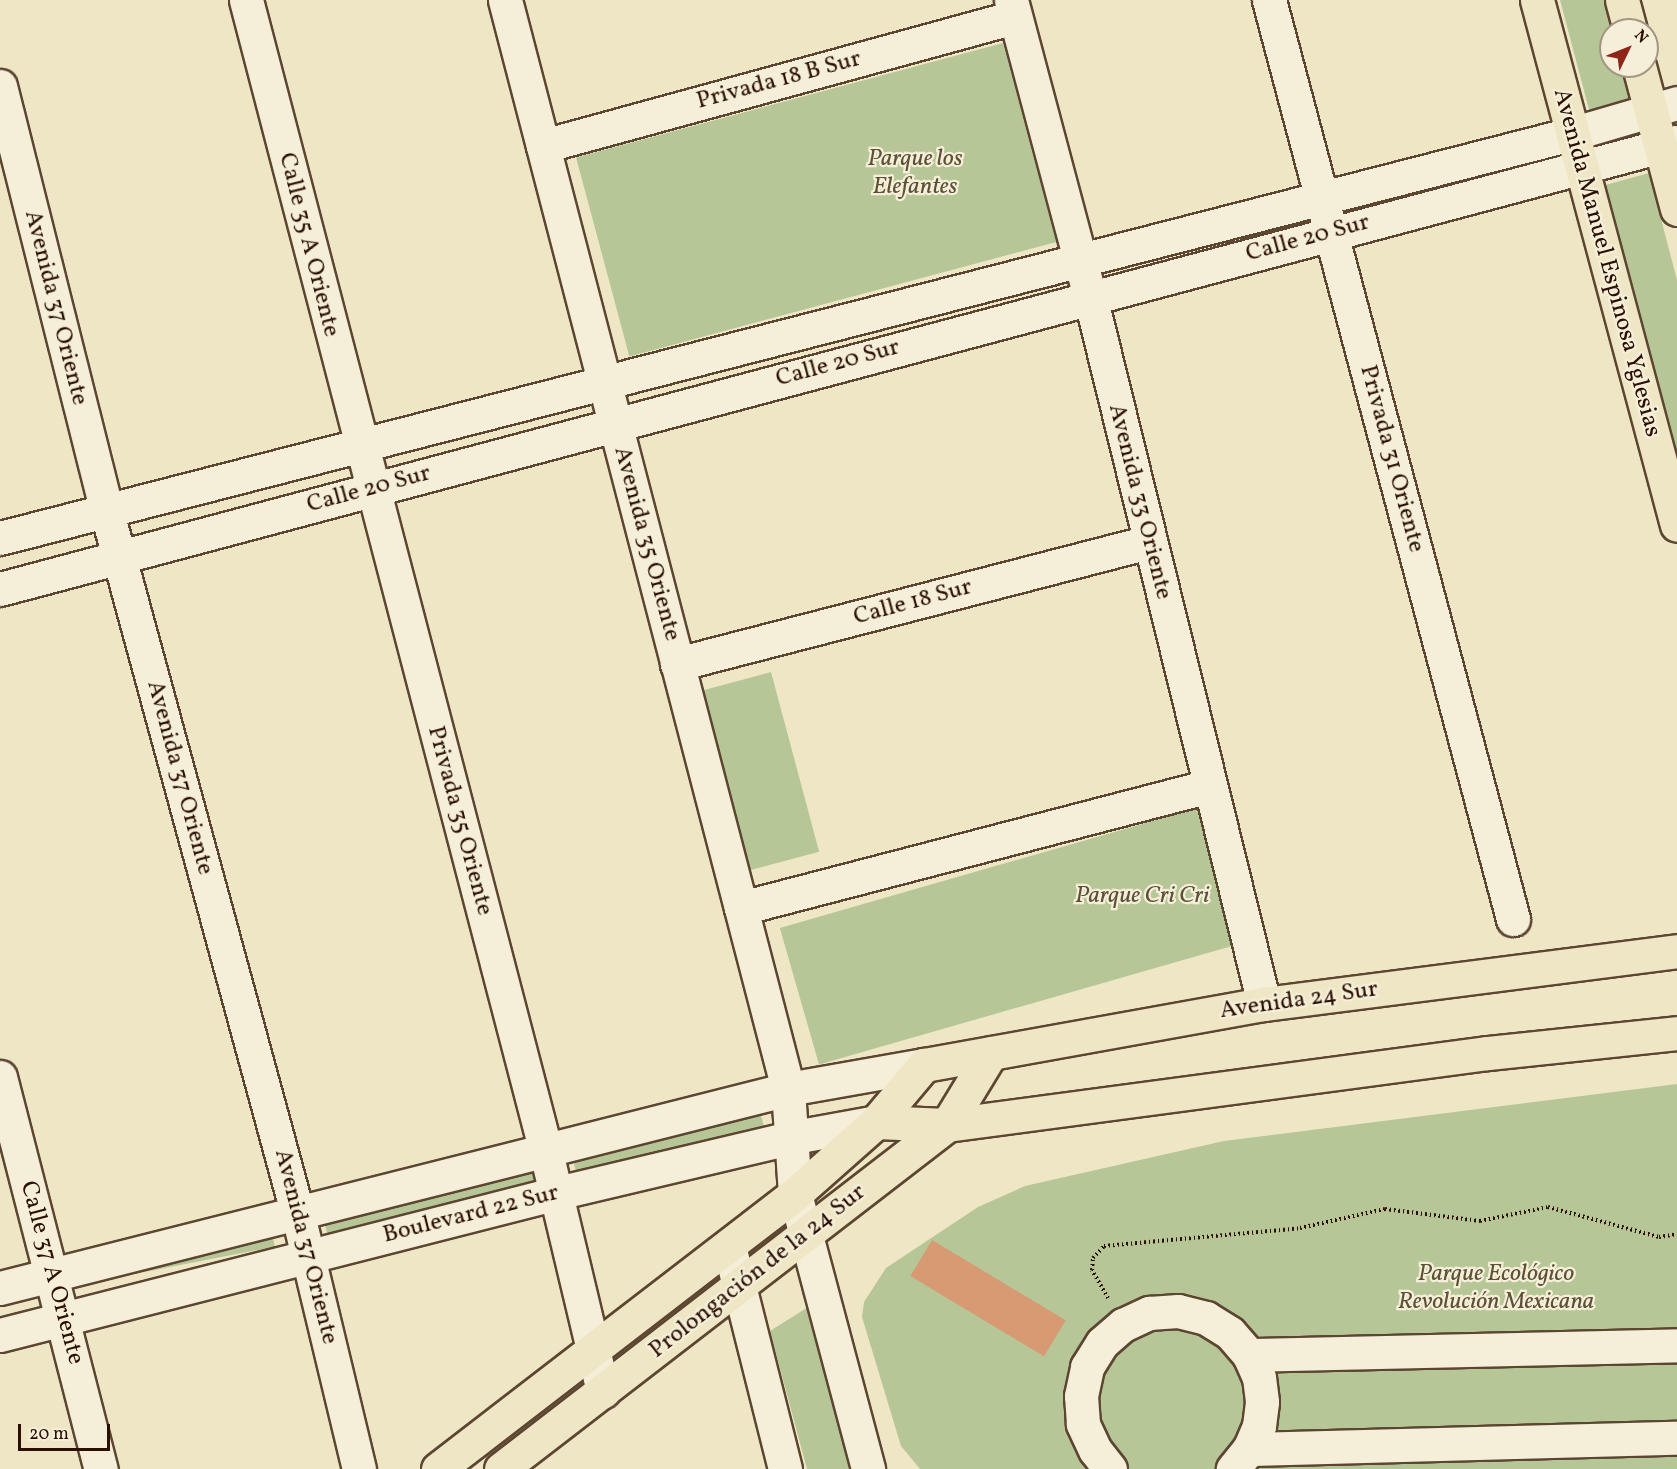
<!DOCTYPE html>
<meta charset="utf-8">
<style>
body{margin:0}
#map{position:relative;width:1677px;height:1469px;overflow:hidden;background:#efe6c5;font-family:Vollkorn,serif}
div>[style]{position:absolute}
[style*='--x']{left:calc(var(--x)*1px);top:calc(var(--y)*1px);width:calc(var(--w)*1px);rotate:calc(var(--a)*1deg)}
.green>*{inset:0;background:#b6c697;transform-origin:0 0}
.building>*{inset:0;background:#d89a73;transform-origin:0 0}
.path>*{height:4px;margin-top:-2px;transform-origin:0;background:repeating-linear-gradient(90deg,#2b1000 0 1.5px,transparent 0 4.5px)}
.roads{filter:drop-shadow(2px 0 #5c4631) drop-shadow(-2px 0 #5c4631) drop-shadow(0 2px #5c4631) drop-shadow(0 -2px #5c4631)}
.minor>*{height:33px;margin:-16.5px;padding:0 16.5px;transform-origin:16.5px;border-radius:16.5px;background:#f5efd9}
.major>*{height:33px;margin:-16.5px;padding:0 16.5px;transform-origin:16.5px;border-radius:16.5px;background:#efe6c5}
span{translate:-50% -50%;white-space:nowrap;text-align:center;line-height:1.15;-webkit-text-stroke:4.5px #f5efd9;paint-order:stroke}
.street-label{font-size:24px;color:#2b1000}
.park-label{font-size:24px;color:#5c5035;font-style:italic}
.north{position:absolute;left:1599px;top:18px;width:60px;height:60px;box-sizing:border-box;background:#f5efd9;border:2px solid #a49682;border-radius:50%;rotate:47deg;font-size:16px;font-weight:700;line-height:24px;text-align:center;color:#2b1000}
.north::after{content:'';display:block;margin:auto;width:21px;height:27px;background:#8f2418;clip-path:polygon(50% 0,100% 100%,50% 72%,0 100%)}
.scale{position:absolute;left:18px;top:1424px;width:92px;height:27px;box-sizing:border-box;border:3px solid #2b1000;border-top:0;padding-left:8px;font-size:18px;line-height:21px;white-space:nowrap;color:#2b1000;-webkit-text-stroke:4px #f5efd9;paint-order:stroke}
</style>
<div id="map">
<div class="green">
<div style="clip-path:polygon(1560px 0,1607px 0,1615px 30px,1611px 30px,1611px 66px,1624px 66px,1635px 109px,1591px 117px)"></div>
<div style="left:1003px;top:43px;width:206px;height:442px;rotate:75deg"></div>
<div style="clip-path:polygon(1649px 173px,1677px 280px,1677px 476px,1602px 186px)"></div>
<div style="left:771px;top:672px;width:186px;height:74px;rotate:75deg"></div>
<div style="left:1198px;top:808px;width:142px;height:435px;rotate:74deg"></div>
<div style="clip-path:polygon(1677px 1084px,1677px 1469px,920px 1469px,901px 1446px,862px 1317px,864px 1302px,886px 1268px,978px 1207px,1025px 1186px,1224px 1141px)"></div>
<div style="left:757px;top:1102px;width:32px;height:193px;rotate:74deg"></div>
<div style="left:533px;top:1162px;width:32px;height:217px;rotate:76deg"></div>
<div style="left:271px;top:1227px;width:20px;height:199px;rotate:79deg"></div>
<div style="clip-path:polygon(813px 1304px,856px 1469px,807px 1469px,770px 1331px)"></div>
</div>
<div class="building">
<div style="left:932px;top:1240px;width:156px;height:42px;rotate:31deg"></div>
</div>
<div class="path">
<div style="--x:1108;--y:1298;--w:32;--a:-120"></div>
<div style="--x:1092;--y:1270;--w:12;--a:-85"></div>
<div style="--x:1093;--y:1258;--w:16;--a:-47"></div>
<div style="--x:1104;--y:1246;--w:197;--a:-5.2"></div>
<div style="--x:1300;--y:1228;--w:87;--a:-12.6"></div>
<div style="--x:1385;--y:1209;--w:96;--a:7.2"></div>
<div style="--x:1480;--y:1221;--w:69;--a:-11.6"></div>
<div style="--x:1548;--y:1207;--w:115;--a:15.1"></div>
<div style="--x:1659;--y:1237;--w:18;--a:-9"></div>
</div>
<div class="roads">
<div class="minor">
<div style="--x:246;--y:0;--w:1190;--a:75.4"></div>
<div style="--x:546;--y:1152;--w:246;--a:76.6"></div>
<div style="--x:505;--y:0;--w:1125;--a:75.43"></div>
<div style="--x:788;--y:1089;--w:105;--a:86.2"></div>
<div style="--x:795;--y:1194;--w:285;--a:75.1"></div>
<div style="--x:1011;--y:0;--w:306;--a:75.1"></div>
<div style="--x:1090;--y:296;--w:729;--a:76.19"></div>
<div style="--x:1269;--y:0;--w:951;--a:75.13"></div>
<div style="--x:0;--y:86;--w:436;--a:75.9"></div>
<div style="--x:106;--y:509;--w:732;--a:74.79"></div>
<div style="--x:298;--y:1215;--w:261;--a:76.5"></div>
<div style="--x:543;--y:146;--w:489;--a:-15.3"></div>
<div style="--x:0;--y:538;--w:1622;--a:-14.42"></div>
<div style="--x:1571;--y:134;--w:110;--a:-16.3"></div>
<div style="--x:0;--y:589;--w:1736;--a:-14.93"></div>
<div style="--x:677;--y:664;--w:487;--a:-14.5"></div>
<div style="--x:741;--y:908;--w:484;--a:-14.6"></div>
<div style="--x:0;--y:1077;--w:405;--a:75.6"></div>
<div style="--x:729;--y:1246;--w:230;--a:75.9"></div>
<div style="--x:0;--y:1288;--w:813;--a:-14.17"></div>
<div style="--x:788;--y:1089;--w:138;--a:-10"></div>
<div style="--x:0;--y:1335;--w:575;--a:-14.3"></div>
<div style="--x:557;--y:1193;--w:238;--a:-13.3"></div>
<div style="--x:789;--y:1138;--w:88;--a:-10.4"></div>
<div style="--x:1249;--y:1355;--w:428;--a:-1.3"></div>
<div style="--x:1249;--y:1449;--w:428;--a:-1.5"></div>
<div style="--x:1110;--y:1469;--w:24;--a:-128"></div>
<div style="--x:1095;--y:1450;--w:29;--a:-115"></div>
<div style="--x:1083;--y:1424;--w:28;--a:-94"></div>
<div style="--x:1081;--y:1396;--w:30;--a:-78"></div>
<div style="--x:1087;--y:1367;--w:28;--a:-58"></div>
<div style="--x:1102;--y:1343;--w:28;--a:-41"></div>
<div style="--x:1123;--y:1325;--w:29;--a:-25"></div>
<div style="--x:1149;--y:1313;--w:29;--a:-4"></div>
<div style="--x:1178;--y:1311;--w:29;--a:14"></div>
<div style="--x:1206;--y:1318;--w:28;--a:32"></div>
<div style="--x:1230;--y:1333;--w:29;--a:49"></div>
<div style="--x:1249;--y:1355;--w:24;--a:66"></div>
<div style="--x:1259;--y:1377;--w:25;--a:83"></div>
<div style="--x:1262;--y:1402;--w:24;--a:97"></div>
<div style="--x:1259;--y:1426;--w:25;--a:113"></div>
<div style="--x:1249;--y:1449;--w:26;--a:129"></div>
</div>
<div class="major">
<div style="--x:1537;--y:0;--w:543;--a:75.07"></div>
<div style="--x:1622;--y:0;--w:31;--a:75"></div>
<div style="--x:1639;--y:66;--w:148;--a:75.1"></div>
<div style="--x:876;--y:1122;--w:71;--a:2.4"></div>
<div style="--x:947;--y:1125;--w:546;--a:-7.58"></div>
<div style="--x:1488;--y:1053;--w:190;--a:-6"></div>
<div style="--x:438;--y:1469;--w:451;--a:-37.6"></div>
<div style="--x:795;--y:1194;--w:108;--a:-41.6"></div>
<div style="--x:876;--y:1122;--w:75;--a:-49.9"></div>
<div style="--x:924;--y:1065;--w:345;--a:-10.2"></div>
<div style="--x:1264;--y:1004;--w:416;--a:-7.3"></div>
<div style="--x:501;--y:1469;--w:563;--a:-37.64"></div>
<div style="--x:947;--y:1125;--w:84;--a:-58.6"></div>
</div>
</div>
<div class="street-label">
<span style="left:779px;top:81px;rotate:-15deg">Privada 18 B Sur</span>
<span style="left:1308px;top:239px;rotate:-15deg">Calle 20 Sur</span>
<span style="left:308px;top:245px;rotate:76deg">Calle 35 A Oriente</span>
<span style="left:1606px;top:263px;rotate:75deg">Avenida Manuel Espinosa Yglesias</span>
<span style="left:55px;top:308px;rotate:76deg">Avenida 37 Oriente</span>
<span style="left:838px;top:364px;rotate:-15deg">Calle 20 Sur</span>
<span style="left:1391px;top:459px;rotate:75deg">Privada 31 Oriente</span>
<span style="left:369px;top:490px;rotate:-15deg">Calle 20 Sur</span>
<span style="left:1139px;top:502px;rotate:76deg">Avenida 33 Oriente</span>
<span style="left:646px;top:544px;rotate:75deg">Avenida 35 Oriente</span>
<span style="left:913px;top:603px;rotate:-15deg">Calle 18 Sur</span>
<span style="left:179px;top:778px;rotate:75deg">Avenida 37 Oriente</span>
<span style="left:459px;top:821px;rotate:75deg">Privada 35 Oriente</span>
<span style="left:1299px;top:1001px;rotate:-8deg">Avenida 24 Sur</span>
<span style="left:471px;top:1215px;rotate:-14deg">Boulevard 22 Sur</span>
<span style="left:305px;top:1247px;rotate:76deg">Avenida 37 Oriente</span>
<span style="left:758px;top:1272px;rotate:-38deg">Prolongación de la 24 Sur</span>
<span style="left:51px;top:1273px;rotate:75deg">Calle 37 A Oriente</span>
</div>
<div class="park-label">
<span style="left:915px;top:174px">Parque los<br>Elefantes</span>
<span style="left:1142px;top:897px">Parque Cri Cri</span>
<span style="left:1496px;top:1289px">Parque Ecológico<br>Revolución Mexicana</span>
</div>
<div class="north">N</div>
<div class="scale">20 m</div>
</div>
